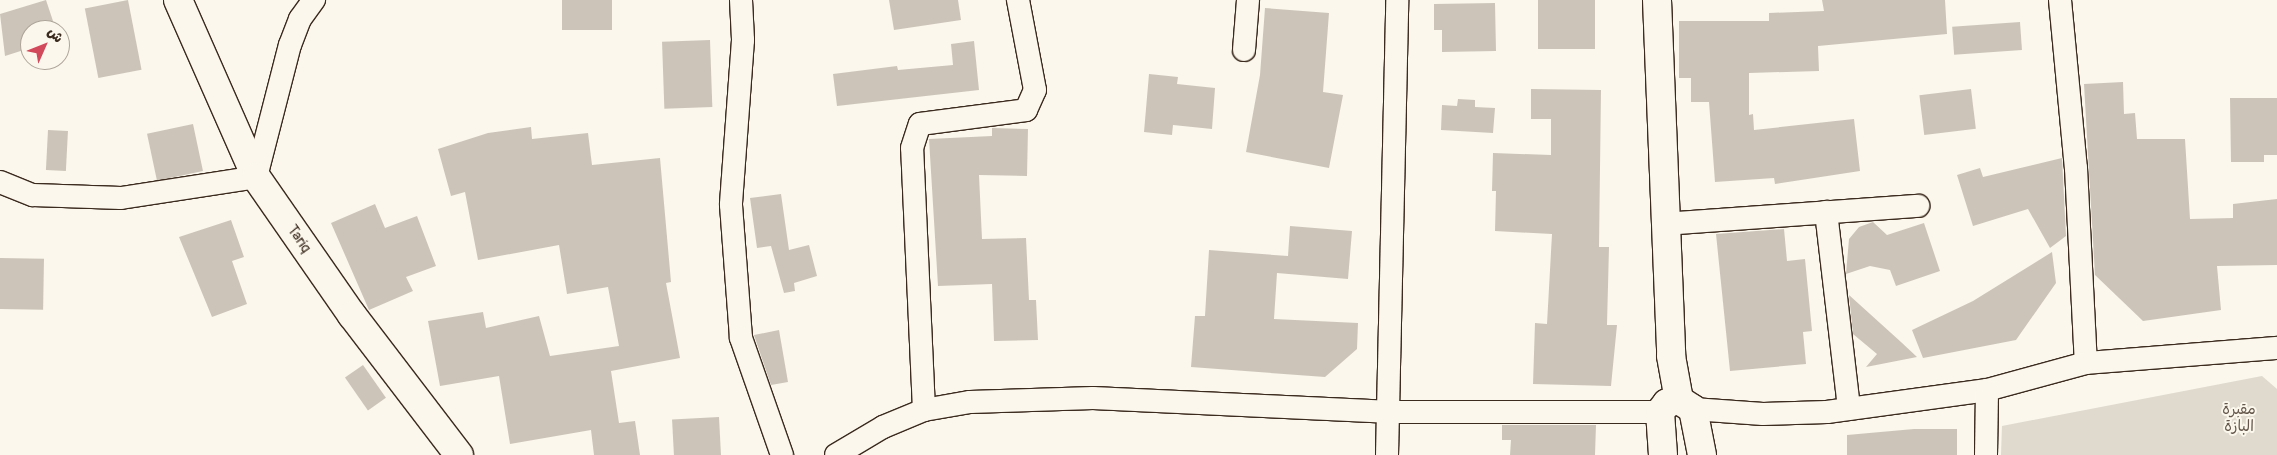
<!DOCTYPE html>
<meta charset="utf-8">
<style>
body{margin:0}
#map{position:relative;width:2277px;height:455px;overflow:hidden;background:#fbf7ec;font-family:Pangolin,"Playpen Sans Arabic",sans-serif}
div>[style]{position:absolute}
[style*='--x']{left:calc(var(--x)*1px);top:calc(var(--y)*1px);width:calc(var(--w)*1px);rotate:calc(var(--a)*1deg)}
.green>*{inset:0;background:#dfd9ce}
.building>*{inset:0;background:#ccc4b9;transform-origin:0 0}
.roads{filter:drop-shadow(1px 0 #3b2a1e) drop-shadow(-1px 0 #3b2a1e) drop-shadow(0 1px #3b2a1e) drop-shadow(0 -1px #3b2a1e)}
.minor>*{height:22px;margin:-11px;padding:0 11px;transform-origin:11px;border-radius:11px;background:#fbf7ec}
.secondary>*{height:28px;margin:-14px;padding:0 14px;transform-origin:14px;border-radius:14px;background:#fbf7ec}
.primary>*{height:28px;margin:-14px;padding:0 14px;transform-origin:14px;border-radius:14px;background:#fbf7ec}
span{translate:-50% -50%;white-space:nowrap;text-align:center;line-height:1.15;-webkit-text-stroke:4px #fbf7ec;paint-order:stroke}
.street-label{font-size:15px;color:#3b2a1e}
.park-label{font-size:15px;color:#64564a}
.north{position:absolute;left:20px;top:20px;width:50px;height:50px;box-sizing:border-box;background:#fbf7ec;border:1px solid #aea59a;border-radius:50%;rotate:46deg;font-size:14px;font-weight:700;line-height:20px;text-align:center;color:#3b2a1e}
.north::after{content:'';display:block;margin:auto;width:18px;height:22px;background:#d1495b;clip-path:polygon(50% 0,100% 100%,50% 72%,0 100%)}
</style>
<div id="map">
<div class="green">
<div style="clip-path:polygon(2262px 376px,2277px 389px,2277px 455px,2001px 455px,2002px 426px)"></div>
</div>
<div class="building">
<div style="clip-path:polygon(46px 0,56px 30px,30px 30px,30px 48px,5px 56px,0 14px)"></div>
<div style="left:128px;top:0;width:71px;height:44px;rotate:79deg"></div>
<div style="left:562px;top:0;width:50px;height:30px"></div>
<div style="clip-path:polygon(889px 0,958px 0,961px 20px,894px 30px)"></div>
<div style="left:1538px;top:0;width:57px;height:49px"></div>
<div style="clip-path:polygon(1822px 0,1945px 0,1947px 34px,1818px 46px,1819px 71px,1749px 73px,1749px 115px,1753px 114px,1754px 130px,1854px 119px,1860px 171px,1775px 184px,1774px 178px,1715px 182px,1709px 102px,1691px 102px,1691px 78px,1679px 78px,1679px 21px,1769px 21px,1769px 13px,1824px 11px)"></div>
<div style="clip-path:polygon(1495px 3px,1496px 51px,1442px 52px,1442px 30px,1434px 30px,1434px 4px)"></div>
<div style="clip-path:polygon(1265px 8px,1329px 13px,1323px 92px,1343px 95px,1329px 168px,1246px 152px,1260px 75px)"></div>
<div style="left:2020px;top:22px;width:28px;height:68px;rotate:86deg"></div>
<div style="left:710px;top:40px;width:67px;height:48px;rotate:88deg"></div>
<div style="clip-path:polygon(974px 41px,979px 90px,837px 106px,833px 74px,897px 66px,898px 70px,953px 65px,951px 44px)"></div>
<div style="clip-path:polygon(1149px 74px,1178px 77px,1177px 84px,1215px 88px,1212px 129px,1173px 125px,1172px 135px,1144px 132px)"></div>
<div style="clip-path:polygon(2123px 82px,2124px 114px,2135px 113px,2137px 139px,2185px 139px,2190px 219px,2233px 218px,2233px 204px,2277px 199px,2277px 265px,2217px 266px,2221px 310px,2143px 321px,2095px 275px,2084px 84px)"></div>
<div style="clip-path:polygon(1531px 89px,1601px 90px,1599px 247px,1609px 247px,1607px 325px,1617px 325px,1611px 386px,1533px 384px,1535px 323px,1547px 324px,1552px 234px,1495px 231px,1496px 191px,1492px 191px,1493px 153px,1551px 155px,1551px 119px,1531px 119px)"></div>
<div style="left:1971px;top:89px;width:40px;height:52px;rotate:83deg"></div>
<div style="clip-path:polygon(2230px 98px,2277px 98px,2277px 155px,2264px 155px,2264px 162px,2231px 162px)"></div>
<div style="clip-path:polygon(1458px 99px,1475px 100px,1475px 107px,1495px 108px,1493px 133px,1441px 130px,1442px 105px,1457px 106px)"></div>
<div style="left:193px;top:124px;width:48px;height:47px;rotate:78deg"></div>
<div style="clip-path:polygon(531px 127px,532px 139px,588px 133px,592px 165px,660px 158px,671px 282px,666px 283px,680px 358px,611px 371px,619px 423px,635px 421px,640px 455px,594px 455px,591px 430px,510px 444px,499px 376px,440px 386px,428px 321px,483px 312px,486px 328px,539px 316px,550px 356px,619px 346px,608px 287px,567px 294px,559px 245px,478px 260px,465px 192px,451px 196px,438px 149px,488px 133px)"></div>
<div style="clip-path:polygon(992px 128px,1028px 129px,1027px 176px,979px 175px,982px 239px,1026px 238px,1029px 300px,1036px 300px,1038px 340px,994px 341px,992px 284px,938px 286px,929px 139px,992px 136px)"></div>
<div style="left:48px;top:130px;width:20px;height:40px;rotate:3deg"></div>
<div style="clip-path:polygon(2062px 158px,2066px 236px,2050px 248px,2028px 209px,1973px 226px,1957px 175px,1980px 168px,1983px 177px)"></div>
<div style="clip-path:polygon(781px 194px,789px 250px,809px 245px,817px 276px,794px 283px,795px 291px,784px 293px,771px 246px,757px 248px,750px 198px)"></div>
<div style="clip-path:polygon(375px 204px,385px 228px,417px 216px,436px 266px,406px 277px,413px 291px,369px 310px,331px 223px)"></div>
<div style="clip-path:polygon(231px 220px,244px 257px,232px 261px,247px 304px,212px 317px,179px 237px)"></div>
<div style="clip-path:polygon(1873px 222px,1887px 235px,1924px 223px,1940px 271px,1896px 286px,1890px 270px,1870px 266px,1846px 274px,1849px 239px,1859px 227px)"></div>
<div style="clip-path:polygon(1290px 226px,1352px 231px,1348px 279px,1277px 273px,1274px 319px,1358px 323px,1357px 349px,1325px 377px,1191px 367px,1195px 316px,1205px 316px,1209px 250px,1288px 256px)"></div>
<div style="clip-path:polygon(1784px 229px,1787px 261px,1805px 259px,1812px 331px,1803px 332px,1806px 364px,1730px 371px,1716px 234px)"></div>
<div style="clip-path:polygon(2052px 252px,2056px 283px,2016px 340px,1923px 358px,1912px 330px,1973px 301px)"></div>
<div style="left:0;top:258px;width:44px;height:51px;rotate:1deg"></div>
<div style="clip-path:polygon(1849px 295px,1901px 342px,1917px 357px,1866px 367px,1877px 354px,1853px 334px)"></div>
<div style="clip-path:polygon(779px 330px,788px 382px,771px 385px,754px 335px)"></div>
<div style="left:363px;top:365px;width:40px;height:22px;rotate:55deg"></div>
<div style="left:719px;top:417px;width:38px;height:47px;rotate:87deg"></div>
<div style="clip-path:polygon(1502px 425px,1596px 425px,1595px 455px,1510px 455px,1511px 440px,1502px 440px)"></div>
<div style="clip-path:polygon(1914px 429px,1957px 429px,1957px 455px,1847px 455px,1847px 435px)"></div>
</div>
<div class="roads">
<div class="minor">
<div style="--x:741;--y:0;--w:40;--a:87.1"></div>
<div style="--x:743;--y:40;--w:165;--a:94.2"></div>
<div style="--x:731;--y:205;--w:133;--a:85.7"></div>
<div style="--x:741;--y:338;--w:124;--a:70.7"></div>
<div style="--x:2060;--y:0;--w:169;--a:84.6"></div>
<div style="--x:2076;--y:168;--w:195;--a:87.1"></div>
<div style="--x:1244;--y:50;--w:50;--a:-85.4"></div>
<div style="--x:0;--y:182;--w:35;--a:22"></div>
<div style="--x:33;--y:195;--w:88;--a:2"></div>
<div style="--x:121;--y:198;--w:137;--a:-8.8"></div>
<div style="--x:256;--y:177;--w:136;--a:-75.6"></div>
<div style="--x:290;--y:45;--w:28;--a:-69"></div>
<div style="--x:300;--y:19;--w:24;--a:-54"></div>
<div style="--x:1826;--y:212;--w:198;--a:83.3"></div>
<div style="--x:1664;--y:224;--w:255;--a:-4.1"></div>
<div style="--x:1693;--y:409;--w:70;--a:4.1"></div>
<div style="--x:1763;--y:414;--w:64;--a:-1.8"></div>
<div style="--x:1827;--y:412;--w:162;--a:-7.8"></div>
<div style="--x:1987;--y:390;--w:103;--a:-15.3"></div>
<div style="--x:2086;--y:363;--w:192;--a:-4.5"></div>
<div style="--x:924;--y:410;--w:262;--a:-92.6"></div>
<div style="--x:912;--y:148;--w:25;--a:-72"></div>
<div style="--x:920;--y:124;--w:107;--a:-7.5"></div>
<div style="--x:1026;--y:110;--w:22;--a:-66"></div>
<div style="--x:1035;--y:90;--w:92;--a:-100.7"></div>
<div style="--x:836;--y:455;--w:55;--a:-30.8"></div>
<div style="--x:883;--y:427;--w:44;--a:-22.5"></div>
<div style="--x:924;--y:410;--w:47;--a:-9.9"></div>
<div style="--x:970;--y:402;--w:123;--a:-1.9"></div>
<div style="--x:1093;--y:398;--w:294;--a:2.7"></div>
<div style="--x:1387;--y:412;--w:273;--a:0"></div>
<div style="--x:1387;--y:455;--w:455;--a:-88.7"></div>
<div style="--x:1986;--y:455;--w:65;--a:-89.1"></div>
</div>
<div class="secondary">
<div style="--x:178;--y:0;--w:193;--a:66.2"></div>
<div style="--x:256;--y:177;--w:168;--a:55.2"></div>
<div style="--x:352;--y:315;--w:176;--a:52.6"></div>
<div style="--x:1657;--y:0;--w:356;--a:87.7"></div>
<div style="--x:1671;--y:356;--w:45;--a:79.7"></div>
</div>
<div class="primary">
<div style="--x:1663;--y:455;--w:43;--a:-94"></div>
<div style="--x:1660;--y:412;--w:11;--a:-52"></div>
<div style="--x:1667;--y:403;--w:12;--a:-14"></div>
<div style="--x:1679;--y:400;--w:17;--a:33"></div>
<div style="--x:1693;--y:409;--w:47;--a:78.9"></div>
</div>
</div>
<div class="street-label">
<span style="left:299px;top:239px;rotate:55deg">Tariq</span>
</div>
<div class="park-label">
<span style="left:2239px;top:418px">مقبرة<br>البازة</span>
</div>
<div class="north">ش</div>
</div>
